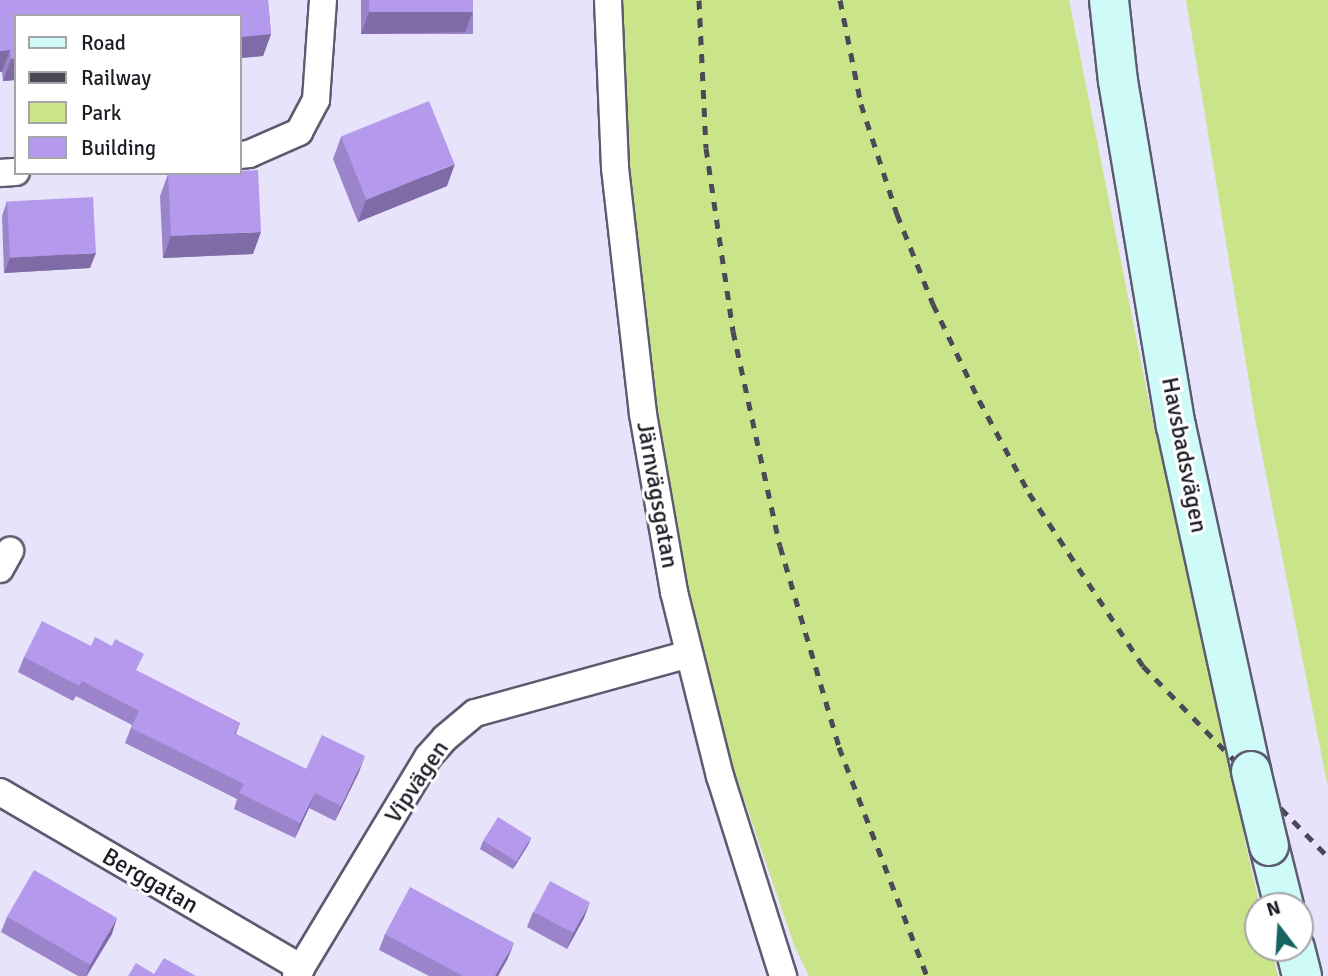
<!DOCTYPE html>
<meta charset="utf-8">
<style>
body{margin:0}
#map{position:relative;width:1328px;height:976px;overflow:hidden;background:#e6e3fb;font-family:Signika,sans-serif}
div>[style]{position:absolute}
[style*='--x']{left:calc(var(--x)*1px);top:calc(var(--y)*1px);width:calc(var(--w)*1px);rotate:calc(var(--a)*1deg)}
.green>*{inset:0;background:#cae489}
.roads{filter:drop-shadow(2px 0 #5e5a6f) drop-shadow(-2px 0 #5e5a6f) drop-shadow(0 2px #5e5a6f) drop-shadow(0 -2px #5e5a6f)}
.street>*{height:26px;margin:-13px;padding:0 13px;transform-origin:13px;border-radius:13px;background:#fff}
.secondary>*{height:38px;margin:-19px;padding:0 19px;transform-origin:19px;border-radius:19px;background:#cefbf8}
.rail>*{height:5px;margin-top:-2.5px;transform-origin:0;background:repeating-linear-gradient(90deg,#4b4955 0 9px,transparent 0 18px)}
.bridges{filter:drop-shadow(2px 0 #5e5a6f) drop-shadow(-2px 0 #5e5a6f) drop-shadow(0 2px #5e5a6f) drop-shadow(0 -2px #5e5a6f)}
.secondary-bridge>*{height:38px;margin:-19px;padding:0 19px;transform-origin:19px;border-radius:19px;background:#cefbf8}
.wall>*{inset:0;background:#9c84cb;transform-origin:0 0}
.shaded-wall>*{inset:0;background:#7f6ba5}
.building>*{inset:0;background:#b599ec;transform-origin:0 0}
span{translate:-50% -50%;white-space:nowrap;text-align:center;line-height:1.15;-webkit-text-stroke:6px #fff;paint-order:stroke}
.street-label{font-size:24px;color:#1d1b24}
.legend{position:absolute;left:14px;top:14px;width:228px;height:161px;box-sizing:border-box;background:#fff;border:2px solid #a5a4a7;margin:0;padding:9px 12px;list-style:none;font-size:21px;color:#1d1b24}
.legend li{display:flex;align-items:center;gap:14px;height:35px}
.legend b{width:35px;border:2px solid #a5a4a7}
.north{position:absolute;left:1244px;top:892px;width:70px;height:70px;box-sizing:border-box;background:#fff;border:2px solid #a5a4a7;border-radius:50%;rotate:343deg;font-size:19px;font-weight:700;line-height:28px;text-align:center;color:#1d1b24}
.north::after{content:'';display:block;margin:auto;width:24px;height:32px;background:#176563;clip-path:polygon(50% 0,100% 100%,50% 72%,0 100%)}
</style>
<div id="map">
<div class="green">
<div style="clip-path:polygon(609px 0,1069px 0,1155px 432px,1205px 622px,1246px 846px,1260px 906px,1258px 948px,1271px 948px,1278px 976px,809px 976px,794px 945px,686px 629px,630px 355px)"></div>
<div style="clip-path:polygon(1186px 0,1328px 0,1328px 788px,1256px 424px)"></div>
</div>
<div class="roads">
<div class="street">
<div style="--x:608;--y:0;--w:168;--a:87.6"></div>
<div style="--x:615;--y:168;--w:248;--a:83.5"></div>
<div style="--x:643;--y:414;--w:181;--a:80.1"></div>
<div style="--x:674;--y:592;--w:190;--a:76"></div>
<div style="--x:720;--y:776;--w:210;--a:72.5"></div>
<div style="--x:240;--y:155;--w:9;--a:-6"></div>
<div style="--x:249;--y:154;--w:55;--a:-23.7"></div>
<div style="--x:299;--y:132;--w:36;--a:-62"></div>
<div style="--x:316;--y:100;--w:100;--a:-86"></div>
<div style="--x:0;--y:173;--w:16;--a:-4"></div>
<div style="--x:0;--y:569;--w:21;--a:-61"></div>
<div style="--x:0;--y:792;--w:349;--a:30.3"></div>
<div style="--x:296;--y:976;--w:256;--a:-58.9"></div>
<div style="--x:428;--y:757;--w:25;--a:-48"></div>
<div style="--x:445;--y:738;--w:39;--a:-40"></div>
<div style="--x:475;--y:713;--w:222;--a:-15.4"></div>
</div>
<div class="secondary">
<div style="--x:1109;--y:0;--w:81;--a:83.7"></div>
<div style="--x:1118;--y:81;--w:350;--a:80.5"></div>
<div style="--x:1176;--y:426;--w:353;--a:77.7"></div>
<div style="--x:1269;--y:846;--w:62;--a:76"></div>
<div style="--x:1295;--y:948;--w:29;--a:76"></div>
</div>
</div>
<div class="rail">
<div style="--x:699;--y:0;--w:148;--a:87.3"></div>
<div style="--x:706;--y:148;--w:185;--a:81.6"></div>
<div style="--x:733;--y:331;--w:220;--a:77.7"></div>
<div style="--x:780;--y:546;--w:209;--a:73.6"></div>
<div style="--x:839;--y:747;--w:245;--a:69"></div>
<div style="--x:840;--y:0;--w:106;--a:78.6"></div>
<div style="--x:861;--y:104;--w:116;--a:71.9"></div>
<div style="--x:897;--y:214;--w:97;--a:68.2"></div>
<div style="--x:933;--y:304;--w:106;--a:64.4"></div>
<div style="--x:979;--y:400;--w:106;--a:61.7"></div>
<div style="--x:1029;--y:493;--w:207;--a:56.6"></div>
<div style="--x:1143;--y:666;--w:266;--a:45.9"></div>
</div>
<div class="bridges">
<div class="secondary-bridge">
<div style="--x:1251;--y:771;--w:77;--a:76.5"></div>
</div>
</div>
<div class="wall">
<div style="clip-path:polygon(0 0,268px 0,271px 34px,263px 56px,240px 58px,240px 16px,16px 16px,16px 80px,3px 81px,2px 72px,0 72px)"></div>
<div style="left:361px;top:0;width:112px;height:34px"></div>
<div style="clip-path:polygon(341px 137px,447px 186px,358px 222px,333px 159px)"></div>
<div style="clip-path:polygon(168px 174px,253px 254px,163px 258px,160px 196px)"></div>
<div style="clip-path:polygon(7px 201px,90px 268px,4px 273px,2px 216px)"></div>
<div style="clip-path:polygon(24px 657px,137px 671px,240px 723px,236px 734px,306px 769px,359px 772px,335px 821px,309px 808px,295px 838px,234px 809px,237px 799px,125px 743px,132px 725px,76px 696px,73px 701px,18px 672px)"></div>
<div style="clip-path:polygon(531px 838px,528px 845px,513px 869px,480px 849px,483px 841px)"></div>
<div style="clip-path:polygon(533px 912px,584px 918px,567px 949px,527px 927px)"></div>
<div style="clip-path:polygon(7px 917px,112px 934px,87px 976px,78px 976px,1px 932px)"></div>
<div style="clip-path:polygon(385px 934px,508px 958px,498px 976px,429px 976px,379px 950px)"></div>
</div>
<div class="shaded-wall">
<div style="clip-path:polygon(473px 11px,465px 32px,361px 34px,369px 12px)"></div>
<div style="clip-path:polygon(271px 34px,263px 56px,240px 58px,240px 37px)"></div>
<div style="clip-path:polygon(10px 50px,2px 72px,0 72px,0 51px)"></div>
<div style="clip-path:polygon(16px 58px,16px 80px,3px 81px,11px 59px)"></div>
<div style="clip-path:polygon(455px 164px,447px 186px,358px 222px,366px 200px)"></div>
<div style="clip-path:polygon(261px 232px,253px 254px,163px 258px,171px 236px)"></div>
<div style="clip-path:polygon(96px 253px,90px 268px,4px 273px,10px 258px)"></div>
<div style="clip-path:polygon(365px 756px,359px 772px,335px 821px,341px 806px)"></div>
<div style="clip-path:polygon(315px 793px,309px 808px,295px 838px,300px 823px)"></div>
<div style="clip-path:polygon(531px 838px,528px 845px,513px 869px,516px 862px)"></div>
<div style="clip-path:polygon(590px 902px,584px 918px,567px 949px,573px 934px)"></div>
<div style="clip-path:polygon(117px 918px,112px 934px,86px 976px,90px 965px)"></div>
<div style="clip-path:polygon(514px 943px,508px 958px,498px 976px,495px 976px)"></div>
</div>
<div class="building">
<div style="clip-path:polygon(0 0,268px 0,271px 34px,240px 37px,240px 16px,16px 16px,16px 58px,11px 59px,10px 50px,0 51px)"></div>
<div style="left:369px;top:0;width:104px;height:12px"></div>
<div style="left:429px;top:101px;width:68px;height:95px;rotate:68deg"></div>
<div style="clip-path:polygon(258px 170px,261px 232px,171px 236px,168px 174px,240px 173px,240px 171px)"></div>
<div style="left:93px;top:197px;width:56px;height:86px;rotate:87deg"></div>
<div style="clip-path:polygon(42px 621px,91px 646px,95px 637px,112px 646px,115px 639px,144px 654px,136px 670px,240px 723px,234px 734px,306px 769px,322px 735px,365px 756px,341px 806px,315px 793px,300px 823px,239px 793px,244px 784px,131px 728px,139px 711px,82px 681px,79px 686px,24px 657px)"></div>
<div style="left:498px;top:817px;width:39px;height:28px;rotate:32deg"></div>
<div style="left:34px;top:870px;width:96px;height:54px;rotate:30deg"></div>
<div style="left:550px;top:881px;width:45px;height:35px;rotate:28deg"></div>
<div style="clip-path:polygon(410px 887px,514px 943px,495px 976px,463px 976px,385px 934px)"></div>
<div style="clip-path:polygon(164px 958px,196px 976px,128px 976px,136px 963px,154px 974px)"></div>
</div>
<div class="street-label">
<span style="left:1184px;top:455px;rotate:79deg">Havsbadsvägen</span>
<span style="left:657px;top:495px;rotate:80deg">Järnvägsgatan</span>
<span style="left:417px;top:782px;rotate:-56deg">Vipvägen</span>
<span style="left:150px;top:881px;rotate:30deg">Berggatan</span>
</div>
<ul class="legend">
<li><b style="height:9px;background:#cefbf8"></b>Road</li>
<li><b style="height:9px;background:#4b4955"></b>Railway</li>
<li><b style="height:19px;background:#cae489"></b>Park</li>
<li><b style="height:19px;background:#b599ec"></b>Building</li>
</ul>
<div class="north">N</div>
</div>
